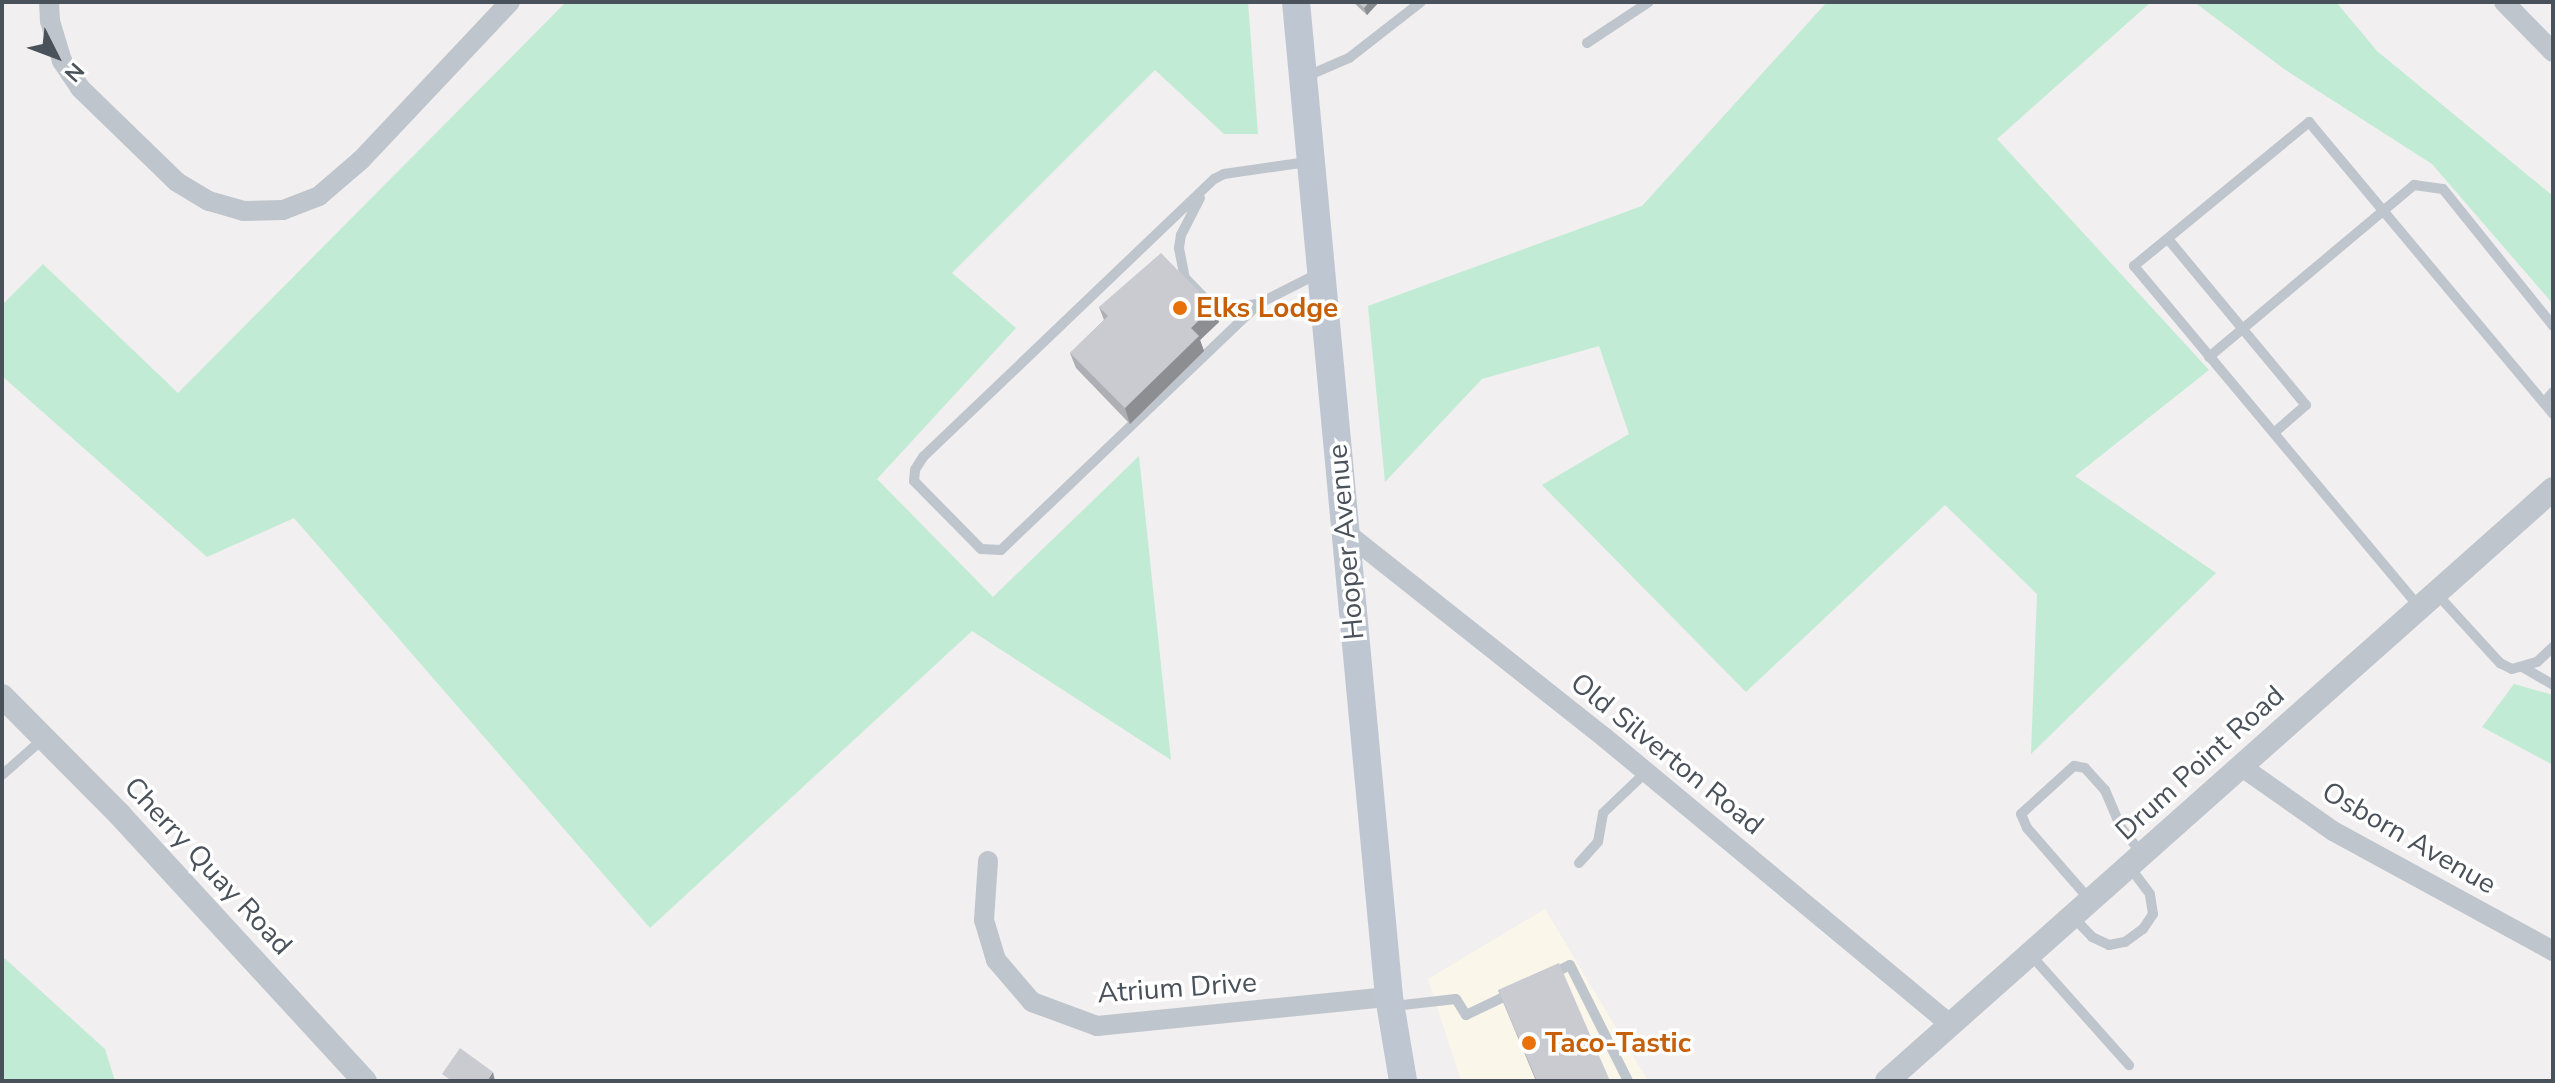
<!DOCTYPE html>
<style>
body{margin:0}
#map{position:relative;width:2555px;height:1083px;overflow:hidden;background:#f1efef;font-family:"Nunito Sans",sans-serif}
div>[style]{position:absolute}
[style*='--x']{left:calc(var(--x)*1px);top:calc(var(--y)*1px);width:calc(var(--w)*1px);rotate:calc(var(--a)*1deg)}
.commercial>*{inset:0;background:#faf6ea}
.green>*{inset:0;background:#c1ebd4}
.service>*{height:10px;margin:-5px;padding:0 5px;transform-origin:5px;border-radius:5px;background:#bfc5cc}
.minor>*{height:20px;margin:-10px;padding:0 10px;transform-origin:10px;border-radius:10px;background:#bfc5cc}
.tertiary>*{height:24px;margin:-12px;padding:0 12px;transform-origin:12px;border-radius:12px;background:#bfc5cc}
.secondary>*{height:28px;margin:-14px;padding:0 14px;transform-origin:14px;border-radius:14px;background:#bec6d1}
.wall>*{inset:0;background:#adafb4}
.shaded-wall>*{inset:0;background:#8d8e92}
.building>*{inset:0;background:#c9cbd1}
.dots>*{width:22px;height:22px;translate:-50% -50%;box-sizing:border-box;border:4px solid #fff;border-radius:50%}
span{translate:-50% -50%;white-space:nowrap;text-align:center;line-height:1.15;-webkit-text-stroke:7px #fff;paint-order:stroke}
.food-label{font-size:28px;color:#c56008;font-weight:700}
.left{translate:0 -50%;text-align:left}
.street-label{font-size:28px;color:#49515a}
.frame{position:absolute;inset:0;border:4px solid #49515a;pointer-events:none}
.north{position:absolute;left:16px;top:16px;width:80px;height:80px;-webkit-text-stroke:6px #fff;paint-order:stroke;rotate:132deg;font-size:22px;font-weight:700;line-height:32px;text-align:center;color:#49515a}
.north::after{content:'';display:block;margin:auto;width:28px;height:36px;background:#49515a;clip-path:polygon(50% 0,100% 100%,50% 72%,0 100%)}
</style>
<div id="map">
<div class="commercial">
<div style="clip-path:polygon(1545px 909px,1648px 1081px,1461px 1081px,1428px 979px)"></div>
</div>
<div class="green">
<div style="clip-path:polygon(566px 2px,1248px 2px,1258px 134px,1224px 134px,1155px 70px,952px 273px,1016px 328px,877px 479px,993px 597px,1139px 456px,1171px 760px,972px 631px,650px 928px,294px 518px,207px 557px,2px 376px,2px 305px,43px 264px,178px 393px)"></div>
<div style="clip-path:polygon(1827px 2px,2151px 2px,1997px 139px,2209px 370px,2075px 476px,2216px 573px,2031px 754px,2037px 594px,1945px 505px,1746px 692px,1542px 485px,1629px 434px,1599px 346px,1482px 379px,1385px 482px,1368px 306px,1642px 206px)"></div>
<div style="clip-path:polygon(2194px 2px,2336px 2px,2377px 51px,2553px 196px,2553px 304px,2432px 164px,2287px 71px)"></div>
<div style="clip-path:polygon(2514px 684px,2553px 695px,2553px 765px,2482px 727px)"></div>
<div style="clip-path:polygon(2px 956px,105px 1049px,115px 1081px,2px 1081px)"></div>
</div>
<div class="service">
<div style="--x:1587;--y:43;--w:74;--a:-33.5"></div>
<div style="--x:1305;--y:77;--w:48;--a:-23.4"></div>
<div style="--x:1349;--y:58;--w:91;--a:-37.9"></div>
<div style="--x:1307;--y:162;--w:84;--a:171.8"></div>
<div style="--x:1224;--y:174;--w:11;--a:153"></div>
<div style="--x:1214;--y:179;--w:402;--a:136.3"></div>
<div style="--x:923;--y:457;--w:15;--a:122"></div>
<div style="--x:915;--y:470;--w:11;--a:95"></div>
<div style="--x:914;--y:481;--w:95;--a:45.4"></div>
<div style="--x:981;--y:549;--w:20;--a:3"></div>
<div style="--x:1001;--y:550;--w:356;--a:-43.7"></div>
<div style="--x:1258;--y:304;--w:68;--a:-26.9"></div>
<div style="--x:1200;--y:198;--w:42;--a:117.2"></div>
<div style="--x:1181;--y:235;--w:13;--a:99"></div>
<div style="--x:1179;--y:248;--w:31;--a:79"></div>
<div style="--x:1185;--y:278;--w:33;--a:46"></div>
<div style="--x:1208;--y:302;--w:22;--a:16"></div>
<div style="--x:1229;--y:308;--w:27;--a:-8"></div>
<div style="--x:2168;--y:239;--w:216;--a:50.3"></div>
<div style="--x:2306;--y:405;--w:41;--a:138.9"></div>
<div style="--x:2209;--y:357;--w:268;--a:-40"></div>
<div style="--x:2414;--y:185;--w:29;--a:8"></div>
<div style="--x:2443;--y:189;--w:176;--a:51.2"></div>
<div style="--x:2544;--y:403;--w:14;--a:-51"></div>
<div style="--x:2436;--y:593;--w:95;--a:47.6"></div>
<div style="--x:2500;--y:663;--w:13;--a:27"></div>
<div style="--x:2512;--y:669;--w:26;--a:-16"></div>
<div style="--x:2537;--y:662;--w:22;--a:-43"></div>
<div style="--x:2420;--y:608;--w:446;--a:-129.9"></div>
<div style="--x:2134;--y:266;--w:227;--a:-39.4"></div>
<div style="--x:2309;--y:122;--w:381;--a:50.1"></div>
<div style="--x:2524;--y:668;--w:34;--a:30"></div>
<div style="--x:2;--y:775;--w:56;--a:-41.4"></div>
<div style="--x:1579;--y:863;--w:28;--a:-48"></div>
<div style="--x:1598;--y:842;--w:29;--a:-80"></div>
<div style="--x:1603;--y:813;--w:59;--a:-43.6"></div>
<div style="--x:2089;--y:899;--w:94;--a:-131.1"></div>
<div style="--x:2027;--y:828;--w:15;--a:-113"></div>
<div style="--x:2021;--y:814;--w:72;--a:-42.2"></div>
<div style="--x:2074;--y:766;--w:11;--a:10"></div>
<div style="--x:2085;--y:768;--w:30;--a:48"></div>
<div style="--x:2105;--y:790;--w:39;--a:67"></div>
<div style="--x:2120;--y:826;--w:34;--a:52"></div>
<div style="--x:2072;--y:916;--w:29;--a:46"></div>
<div style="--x:2092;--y:937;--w:19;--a:25"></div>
<div style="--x:2109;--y:945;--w:16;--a:-11"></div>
<div style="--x:2125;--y:942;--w:22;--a:-36"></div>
<div style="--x:2143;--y:929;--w:18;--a:-56"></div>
<div style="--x:2153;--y:914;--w:20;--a:-99"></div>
<div style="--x:2150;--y:894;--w:34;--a:-127"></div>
<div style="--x:2030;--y:954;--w:149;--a:48.3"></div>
<div style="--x:1552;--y:974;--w:20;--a:-27"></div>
<div style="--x:1570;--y:965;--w:130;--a:63.4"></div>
<div style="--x:1394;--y:1006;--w:62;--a:-6.4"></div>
<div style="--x:1456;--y:999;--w:19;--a:58"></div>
<div style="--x:1466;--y:1015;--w:51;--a:-25.6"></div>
</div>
<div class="minor">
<div style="--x:49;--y:2;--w:19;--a:87"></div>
<div style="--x:50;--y:21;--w:42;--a:73.3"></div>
<div style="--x:62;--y:61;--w:32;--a:56"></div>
<div style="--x:80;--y:88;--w:135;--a:44.1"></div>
<div style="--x:177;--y:182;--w:37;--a:31"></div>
<div style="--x:209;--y:201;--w:35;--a:16"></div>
<div style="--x:243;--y:211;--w:40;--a:-1.4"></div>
<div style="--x:283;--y:210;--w:39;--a:-21"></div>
<div style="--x:319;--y:196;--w:55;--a:-40.6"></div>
<div style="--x:361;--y:160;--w:217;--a:-46.7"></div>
<div style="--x:2504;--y:2;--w:70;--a:45.6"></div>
<div style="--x:1344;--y:531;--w:332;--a:38.4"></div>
<div style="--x:1604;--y:737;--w:450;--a:39.7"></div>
<div style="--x:2242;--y:767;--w:111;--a:35.1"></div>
<div style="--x:2333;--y:831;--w:251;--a:28.6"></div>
<div style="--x:988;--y:861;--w:59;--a:93.9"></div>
<div style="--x:984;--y:920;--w:42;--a:73.3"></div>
<div style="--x:996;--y:960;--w:55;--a:49.4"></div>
<div style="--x:1032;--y:1002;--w:69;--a:20.3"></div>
<div style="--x:1097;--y:1026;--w:293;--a:-5.7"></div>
</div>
<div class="tertiary">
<div style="--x:2;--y:696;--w:168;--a:45.2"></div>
<div style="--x:120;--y:815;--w:362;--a:47.4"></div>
<div style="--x:1887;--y:1081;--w:891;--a:-41.63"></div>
</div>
<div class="secondary">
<div style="--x:1296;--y:2;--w:999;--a:84.66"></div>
<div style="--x:1389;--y:997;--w:85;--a:80.5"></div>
</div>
<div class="wall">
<div style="clip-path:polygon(1353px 2px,1379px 2px,1367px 15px)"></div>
<div style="clip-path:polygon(1213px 306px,1219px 322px,1200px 340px,1204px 351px,1130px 424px,1076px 368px,1070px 353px,1104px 320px,1099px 307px)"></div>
<div style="clip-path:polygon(1498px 990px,1610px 1081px,1536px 1081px)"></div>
</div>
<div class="shaded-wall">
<div style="clip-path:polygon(1369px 2px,1379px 2px,1367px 15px,1364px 8px)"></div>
<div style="clip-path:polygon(1213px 306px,1219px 322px,1200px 340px,1204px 351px,1130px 424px,1125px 408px,1191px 328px)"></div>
<div style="clip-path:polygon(493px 1072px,495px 1081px,487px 1081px)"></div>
</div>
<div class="building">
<div style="clip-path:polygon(1358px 2px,1369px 2px,1364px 8px)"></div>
<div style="clip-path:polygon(1161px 253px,1213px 306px,1191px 328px,1199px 336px,1125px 408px,1070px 353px,1108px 316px,1099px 307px)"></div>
<div style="clip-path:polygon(1559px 963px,1610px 1081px,1537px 1081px,1498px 990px)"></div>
<div style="clip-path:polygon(460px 1048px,493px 1072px,487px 1081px,452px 1081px,442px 1074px)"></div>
</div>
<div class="dots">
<div style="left:1180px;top:308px;background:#e8710a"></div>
<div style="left:1529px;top:1043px;background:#e8710a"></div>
</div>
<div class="food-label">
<span class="left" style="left:1196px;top:308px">Elks Lodge</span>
<span class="left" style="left:1545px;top:1043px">Taco-Tastic</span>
</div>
<div class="street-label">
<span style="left:1346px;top:542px;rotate:-95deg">Hooper Avenue</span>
<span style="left:1667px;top:754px;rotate:39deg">Old Silverton Road</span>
<span style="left:2200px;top:763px;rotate:-42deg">Drum Point Road</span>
<span style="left:2409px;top:838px;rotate:30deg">Osborn Avenue</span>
<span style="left:208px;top:866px;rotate:47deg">Cherry Quay Road</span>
<span style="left:1177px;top:988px;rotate:-4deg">Atrium Drive</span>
</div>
<div class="frame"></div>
<div class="north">N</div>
</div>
